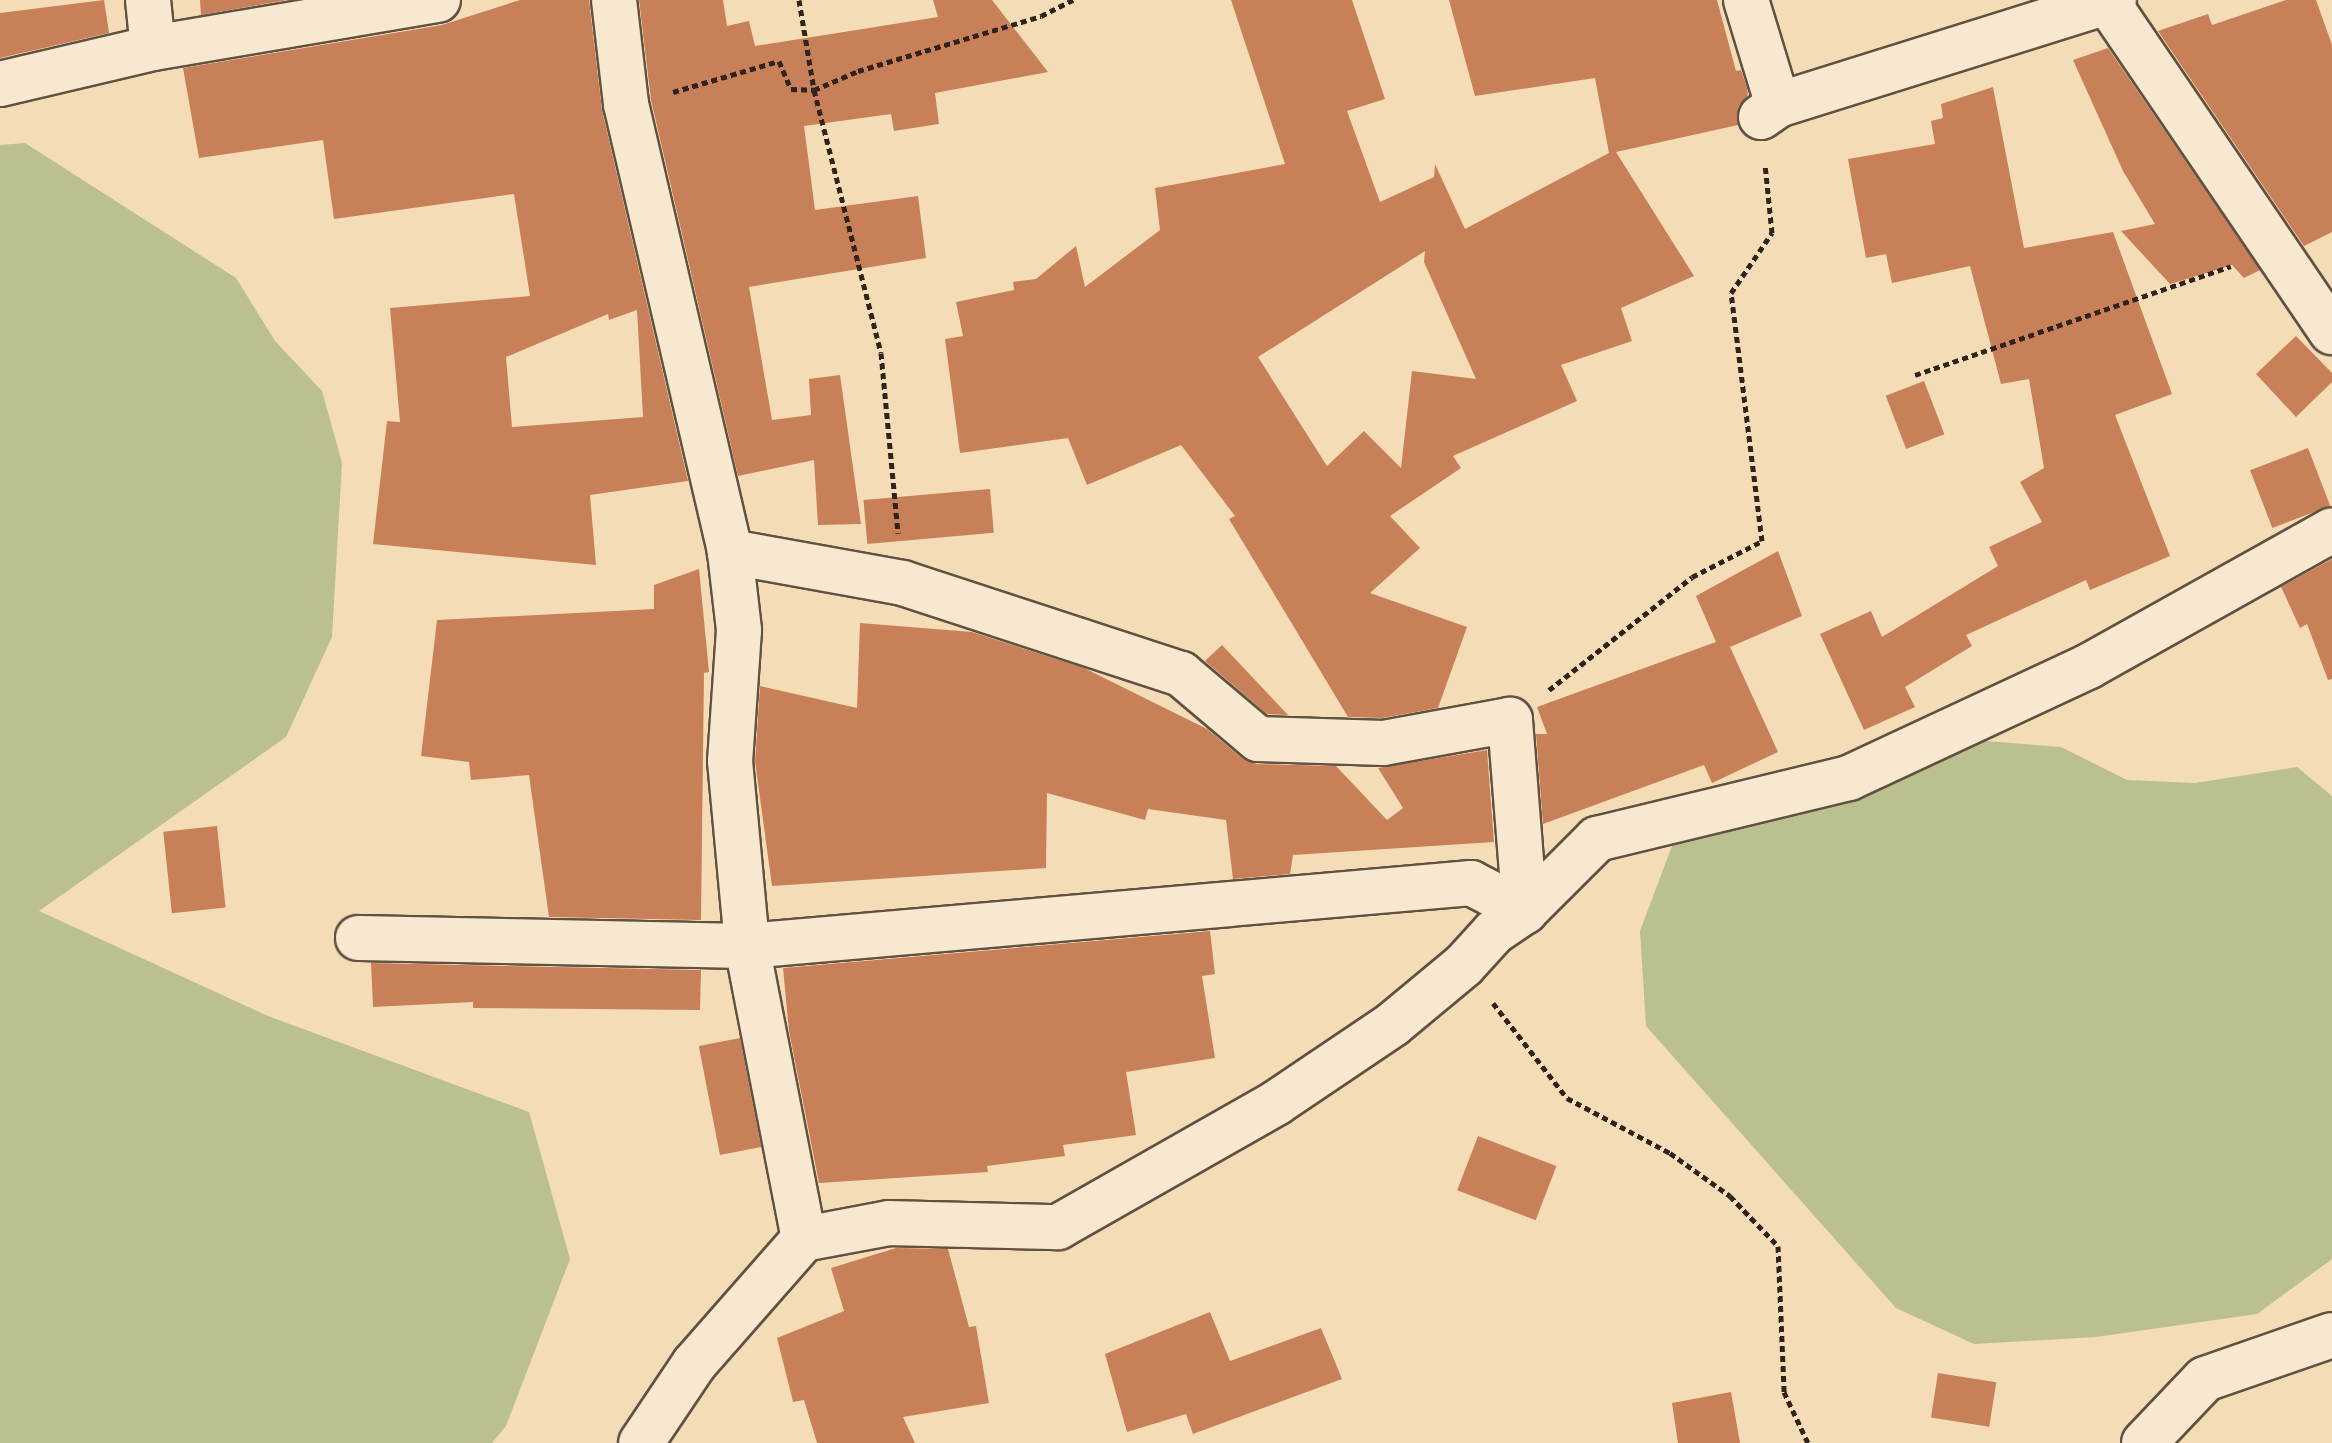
<!DOCTYPE html>
<style>
body{margin:0}
#map{position:relative;width:2332px;height:1443px;overflow:hidden;background:#f4dcb6;font-family:"Libre Bodoni",serif}
div>[style]{position:absolute}
[style*='--x']{left:calc(var(--x)*1px);top:calc(var(--y)*1px);width:calc(var(--w)*1px);rotate:calc(var(--a)*1deg)}
.green>*{inset:0;background:#bac08e}
.building>*{inset:0;background:#c88058;transform-origin:0 0}
.path>*{height:5px;margin-top:-2.5px;transform-origin:0;background:repeating-linear-gradient(90deg,#2f231c 0 6px,transparent 0 10px)}
.roads{filter:drop-shadow(2px 0 #605142) drop-shadow(-2px 0 #605142) drop-shadow(0 2px #605142) drop-shadow(0 -2px #605142)}
.minor>*{height:44px;margin:-22px;padding:0 22px;transform-origin:22px;border-radius:22px;background:#f8e8d0}
span{translate:-50% -50%;white-space:nowrap;text-align:center;line-height:1.15;-webkit-text-stroke:6px #f8e8d0;paint-order:stroke}
</style>
<div id="map">
<div class="green">
<div style="clip-path:polygon(25px 143px,236px 278px,275px 341px,322px 391px,342px 463px,332px 637px,286px 737px,39px 911px,268px 1016px,529px 1112px,570px 1259px,506px 1426px,492px 1443px,0 1443px,0 145px)"></div>
<div style="clip-path:polygon(1947px 738px,2061px 747px,2127px 780px,2195px 783px,2297px 767px,2332px 796px,2332px 1259px,2257px 1314px,2096px 1337px,1974px 1344px,1896px 1308px,1646px 1026px,1640px 931px,1672px 846px,1829px 771px)"></div>
</div>
<div class="building">
<div style="clip-path:polygon(104px 0,109px 33px,0 58px,0 13px)"></div>
<div style="clip-path:polygon(200px 0,287px 0,201px 15px)"></div>
<div style="clip-path:polygon(evenodd,520px 0,589px 0,602px 110px,688px 481px,590px 495px,596px 565px,373px 544px,387px 421px,400px 422px,390px 308px,530px 296px,514px 194px,334px 219px,323px 140px,199px 158px,183px 68px,442px 25px,520px 0,637px 310px,643px 417px,512px 427px,506px 357px,608px 314px,609px 320px,637px 310px)"></div>
<div style="clip-path:polygon(639px 0,723px 0,727px 26px,749px 21px,755px 46px,938px 17px,933px 0,992px 0,1048px 72px,935px 93px,939px 124px,894px 131px,891px 114px,804px 126px,815px 210px,918px 196px,926px 258px,749px 287px,772px 420px,811px 415px,809px 379px,840px 375px,861px 524px,818px 525px,814px 460px,738px 476px,651px 100px)"></div>
<div style="clip-path:polygon(evenodd,1231px 0,1352px 0,1385px 99px,1347px 111px,1380px 202px,1434px 177px,1435px 164px,1465px 229px,1609px 153px,1595px 78px,1475px 96px,1449px 0,1717px 0,1736px 71px,1741px 70px,1747px 88px,1748px 95px,1738px 107px,1738px 125px,1616px 152px,1694px 276px,1621px 308px,1632px 341px,1561px 365px,1577px 401px,1453px 456px,1461px 468px,1390px 516px,1420px 548px,1370px 593px,1467px 627px,1438px 708px,1382px 718px,1348px 717px,1229px 519px,1235px 516px,1181px 445px,1087px 485px,1068px 438px,960px 453px,945px 339px,963px 336px,956px 302px,1014px 290px,1013px 282px,1036px 279px,1076px 246px,1085px 287px,1160px 230px,1155px 188px,1285px 164px,1231px 0,1425px 251px,1424px 262px,1476px 379px,1412px 371px,1401px 468px,1364px 431px,1327px 466px,1258px 357px,1425px 251px)"></div>
<div style="clip-path:polygon(2286px 0,2316px 0,2332px 45px,2332px 232px,2304px 246px,2158px 31px,2208px 14px,2212px 25px)"></div>
<div style="clip-path:polygon(2108px 48px,2260px 270px,2244px 278px,2232px 265px,2170px 284px,2121px 231px,2155px 224px,2123px 171px,2073px 60px)"></div>
<div style="clip-path:polygon(1993px 87px,2024px 248px,2113px 232px,2172px 394px,2115px 415px,2170px 556px,2090px 590px,2086px 580px,1966px 635px,1972px 646px,1905px 687px,1915px 707px,1864px 730px,1820px 634px,1871px 611px,1882px 637px,1998px 566px,1989px 547px,2042px 522px,2020px 482px,2044px 468px,2029px 379px,2001px 384px,1970px 266px,1892px 283px,1886px 254px,1866px 258px,1848px 159px,1935px 144px,1931px 121px,1943px 118px,1941px 104px)"></div>
<div style="clip-path:polygon(2296px 336px,2332px 373px,2332px 382px,2296px 417px,2256px 374px)"></div>
<div style="left:1924px;top:381px;width:57px;height:41px;rotate:69deg"></div>
<div style="left:2308px;top:448px;width:62px;height:62px;rotate:69deg"></div>
<div style="left:990px;top:489px;width:44px;height:127px;rotate:85deg"></div>
<div style="clip-path:polygon(1778px 551px,1802px 616px,1730px 647px,1778px 752px,1712px 783px,1704px 765px,1543px 824px,1536px 734px,1547px 734px,1537px 707px,1716px 642px,1696px 596px)"></div>
<div style="clip-path:polygon(2332px 559px,2332px 679px,2328px 680px,2307px 624px,2300px 628px,2281px 587px)"></div>
<div style="clip-path:polygon(699px 569px,709px 672px,704px 673px,701px 920px,549px 917px,529px 775px,471px 780px,469px 762px,421px 756px,437px 620px,654px 609px,654px 585px)"></div>
<div style="clip-path:polygon(860px 623px,972px 632px,1084px 668px,1207px 729px,1243px 759px,1257px 764px,1336px 766px,1387px 820px,1403px 808px,1378px 768px,1487px 750px,1494px 842px,1293px 855px,1290px 874px,1233px 879px,1226px 820px,1148px 809px,1145px 820px,1047px 793px,1046px 868px,772px 886px,755px 761px,760px 686px,857px 708px)"></div>
<div style="clip-path:polygon(1222px 645px,1288px 715px,1267px 714px,1205px 661px)"></div>
<div style="left:217px;top:826px;width:82px;height:54px;rotate:84deg"></div>
<div style="clip-path:polygon(1210px 931px,1215px 974px,1202px 976px,1215px 1058px,1126px 1072px,1136px 1135px,1063px 1145px,1065px 1156px,987px 1166px,988px 1172px,819px 1183px,789px 1031px,783px 968px)"></div>
<div style="clip-path:polygon(371px 963px,701px 970px,700px 1010px,473px 1008px,473px 1002px,373px 1007px)"></div>
<div style="left:740px;top:1038px;width:111px;height:42px;rotate:79deg"></div>
<div style="left:1478px;top:1136px;width:84px;height:58px;rotate:21deg"></div>
<div style="clip-path:polygon(896px 1248px,948px 1249px,969px 1327px,976px 1326px,989px 1403px,903px 1417px,915px 1443px,817px 1443px,804px 1400px,793px 1402px,777px 1338px,844px 1311px,831px 1268px)"></div>
<div style="clip-path:polygon(1210px 1312px,1230px 1361px,1321px 1328px,1342px 1379px,1193px 1434px,1186px 1414px,1127px 1432px,1105px 1354px)"></div>
<div style="left:1938px;top:1373px;width:59px;height:45px;rotate:9deg"></div>
<div style="clip-path:polygon(1731px 1392px,1740px 1443px,1678px 1443px,1672px 1403px)"></div>
</div>
<div class="path">
<div style="--x:799;--y:0;--w:91;--a:80.5"></div>
<div style="--x:814;--y:90;--w:271;--a:75.7"></div>
<div style="--x:881;--y:353;--w:181;--a:84.6"></div>
<div style="--x:673;--y:92;--w:110;--a:-16.3"></div>
<div style="--x:779;--y:61;--w:30;--a:67"></div>
<div style="--x:791;--y:89;--w:23;--a:2"></div>
<div style="--x:814;--y:90;--w:48;--a:-23.4"></div>
<div style="--x:858;--y:71;--w:191;--a:-16.7"></div>
<div style="--x:1041;--y:16;--w:36;--a:-27"></div>
<div style="--x:1915;--y:375;--w:334;--a:-19"></div>
<div style="--x:1549;--y:690;--w:182;--a:-38.3"></div>
<div style="--x:1692;--y:577;--w:79;--a:-27.2"></div>
<div style="--x:1762;--y:541;--w:250;--a:-97.1"></div>
<div style="--x:1731;--y:293;--w:73;--a:-55.7"></div>
<div style="--x:1772;--y:233;--w:69;--a:-95.8"></div>
<div style="--x:1493;--y:1003;--w:120;--a:52.1"></div>
<div style="--x:1567;--y:1098;--w:117;--a:28.1"></div>
<div style="--x:1670;--y:1153;--w:74;--a:35.6"></div>
<div style="--x:1730;--y:1196;--w:69;--a:46.2"></div>
<div style="--x:1778;--y:1246;--w:146;--a:87.6"></div>
<div style="--x:1784;--y:1392;--w:56;--a:64.8"></div>
</div>
<div class="roads">
<div class="minor">
<div style="--x:148;--y:0;--w:48;--a:84.1"></div>
<div style="--x:614;--y:0;--w:105;--a:83.4"></div>
<div style="--x:626;--y:104;--w:460;--a:76.9"></div>
<div style="--x:730;--y:552;--w:79;--a:83.4"></div>
<div style="--x:739;--y:630;--w:131;--a:93.9"></div>
<div style="--x:730;--y:761;--w:186;--a:84.7"></div>
<div style="--x:747;--y:946;--w:298;--a:79"></div>
<div style="--x:1746;--y:0;--w:110;--a:73.1"></div>
<div style="--x:2108;--y:3;--w:398;--a:55.8"></div>
<div style="--x:0;--y:84;--w:157;--a:-13.2"></div>
<div style="--x:153;--y:48;--w:289;--a:-9.6"></div>
<div style="--x:1761;--y:117;--w:21;--a:-35"></div>
<div style="--x:1778;--y:105;--w:352;--a:-17.4"></div>
<div style="--x:358;--y:938;--w:389;--a:1.2"></div>
<div style="--x:747;--y:946;--w:727;--a:-4.97"></div>
<div style="--x:1471;--y:883;--w:61;--a:27.4"></div>
<div style="--x:1525;--y:911;--w:102;--a:-45"></div>
<div style="--x:1597;--y:839;--w:259;--a:-13.6"></div>
<div style="--x:1849;--y:778;--w:265;--a:-25"></div>
<div style="--x:2089;--y:666;--w:278;--a:-29.2"></div>
<div style="--x:641;--y:1443;--w:95;--a:-56.1"></div>
<div style="--x:694;--y:1364;--w:167;--a:-48.7"></div>
<div style="--x:804;--y:1239;--w:86;--a:-10.7"></div>
<div style="--x:889;--y:1223;--w:169;--a:1.4"></div>
<div style="--x:1058;--y:1227;--w:251;--a:-29.6"></div>
<div style="--x:1276;--y:1103;--w:141;--a:-34"></div>
<div style="--x:1393;--y:1024;--w:92;--a:-39.7"></div>
<div style="--x:1464;--y:965;--w:45;--a:-47.7"></div>
<div style="--x:1494;--y:932;--w:37;--a:-34"></div>
<div style="--x:1525;--y:911;--w:192;--a:-94.5"></div>
<div style="--x:1510;--y:720;--w:128;--a:169.7"></div>
<div style="--x:1384;--y:743;--w:126;--a:-178.2"></div>
<div style="--x:1258;--y:739;--w:101;--a:-139.8"></div>
<div style="--x:1181;--y:674;--w:293;--a:-161.9"></div>
<div style="--x:903;--y:583;--w:176;--a:-169.8"></div>
<div style="--x:2144;--y:1443;--w:88;--a:-46.4"></div>
<div style="--x:2205;--y:1379;--w:134;--a:-19.1"></div>
</div>
</div>
</div>
